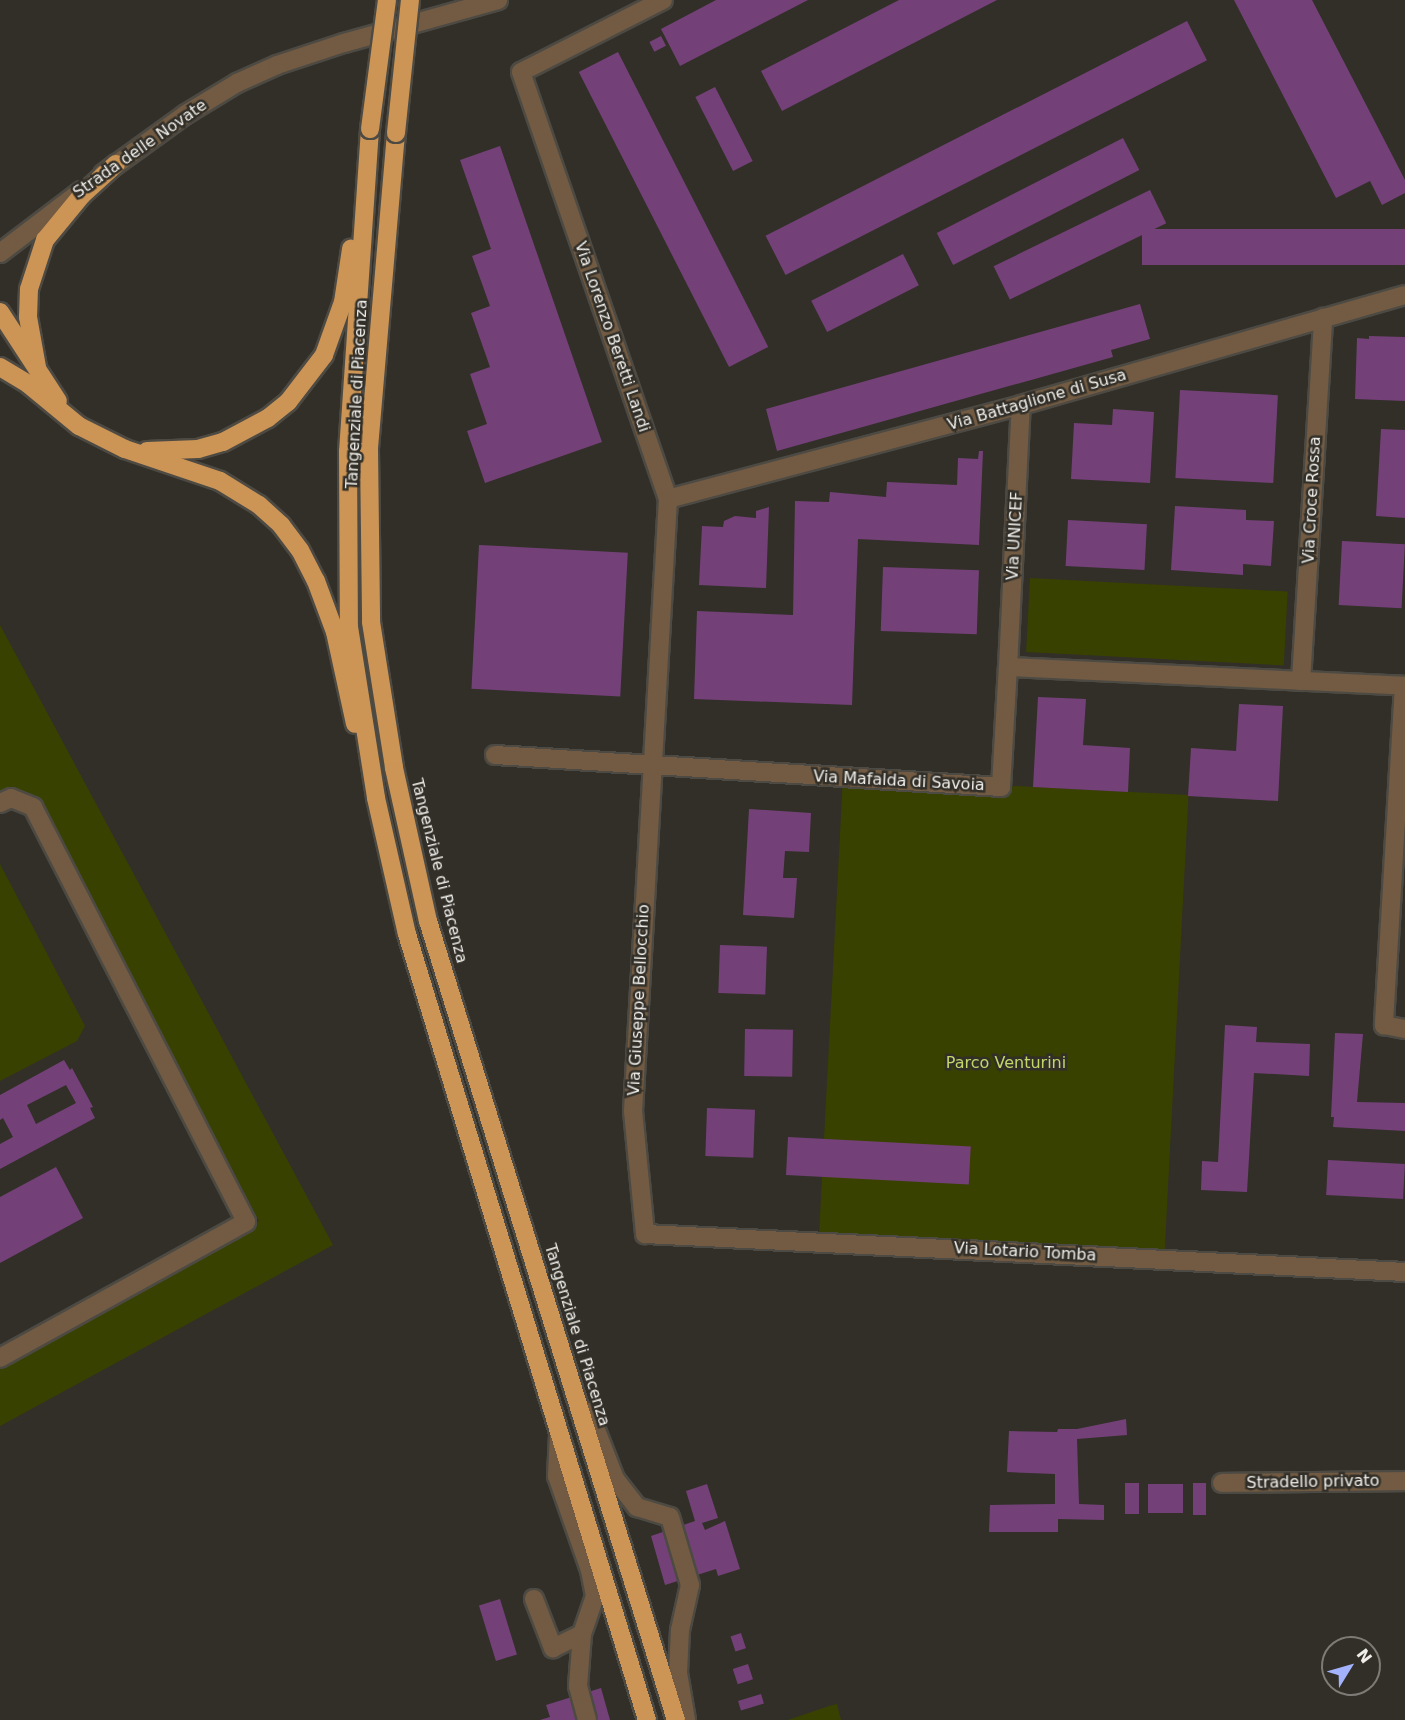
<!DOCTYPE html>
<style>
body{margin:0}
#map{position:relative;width:1405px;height:1720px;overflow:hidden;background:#322f28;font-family:"DejaVu Sans",sans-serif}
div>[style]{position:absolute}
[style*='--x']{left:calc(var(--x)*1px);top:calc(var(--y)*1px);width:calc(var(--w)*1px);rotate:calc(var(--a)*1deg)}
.green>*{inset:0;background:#394100;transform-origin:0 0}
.building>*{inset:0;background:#734178;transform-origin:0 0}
.roads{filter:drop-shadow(2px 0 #4d4a43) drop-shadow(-2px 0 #4d4a43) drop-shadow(0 2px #4d4a43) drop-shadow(0 -2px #4d4a43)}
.minor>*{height:18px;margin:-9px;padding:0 9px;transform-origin:9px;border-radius:9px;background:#725b42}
.highway>*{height:18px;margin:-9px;padding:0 9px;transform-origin:9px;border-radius:9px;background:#cd9555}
.bridges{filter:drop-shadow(2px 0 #4d4a43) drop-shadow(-2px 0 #4d4a43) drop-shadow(0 2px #4d4a43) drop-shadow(0 -2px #4d4a43)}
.highway-bridge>*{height:18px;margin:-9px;padding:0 9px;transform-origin:9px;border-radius:9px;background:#cd9555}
span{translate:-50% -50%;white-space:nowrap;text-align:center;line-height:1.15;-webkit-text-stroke:5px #322f28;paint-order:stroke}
.street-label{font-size:16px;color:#f0eeea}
.park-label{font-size:16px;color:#c3d66a}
.north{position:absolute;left:1321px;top:1636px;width:60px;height:60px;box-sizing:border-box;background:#322f28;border:2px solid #7e7b76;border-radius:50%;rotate:53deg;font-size:16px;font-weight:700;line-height:24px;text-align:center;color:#f0eeea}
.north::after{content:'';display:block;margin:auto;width:21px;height:27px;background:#a2b2fd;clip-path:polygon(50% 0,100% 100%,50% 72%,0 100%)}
</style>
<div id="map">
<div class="green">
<div style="left:1030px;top:578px;width:258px;height:74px;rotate:3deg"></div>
<div style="clip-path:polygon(0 625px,333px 1245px,0 1426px,0 1368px,259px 1221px,39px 800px,5px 790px,0 792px)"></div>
<div style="left:843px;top:777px;width:346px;height:466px;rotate:3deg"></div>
<div style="clip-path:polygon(0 864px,85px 1026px,77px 1041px,0 1081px)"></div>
<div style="clip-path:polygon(837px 1704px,841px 1720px,788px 1720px,829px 1706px)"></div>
</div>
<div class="building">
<div style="clip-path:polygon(716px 0,808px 0,680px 66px,661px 29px)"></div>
<div style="clip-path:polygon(899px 0,997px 0,782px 111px,761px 71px)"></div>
<div style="clip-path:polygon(1234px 0,1312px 0,1405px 180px,1405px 193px,1382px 205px,1370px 181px,1336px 198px)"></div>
<div style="left:1187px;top:21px;width:44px;height:473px;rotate:63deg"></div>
<div style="left:661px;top:36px;width:11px;height:13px;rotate:63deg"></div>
<div style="left:618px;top:52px;width:331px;height:44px;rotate:63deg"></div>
<div style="left:715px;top:87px;width:83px;height:22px;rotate:63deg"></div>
<div style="left:1123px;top:138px;width:36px;height:209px;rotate:63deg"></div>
<div style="clip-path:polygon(500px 146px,602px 442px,485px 483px,467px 431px,487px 424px,470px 374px,490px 367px,471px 313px,490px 306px,472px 256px,491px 249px,460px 160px)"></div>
<div style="left:1150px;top:190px;width:37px;height:174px;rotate:64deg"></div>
<div style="left:1405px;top:229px;width:36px;height:263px;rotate:90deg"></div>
<div style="left:903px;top:254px;width:35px;height:103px;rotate:63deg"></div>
<div style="clip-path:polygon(1140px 304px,1150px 339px,1111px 350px,1113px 357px,777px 451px,766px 409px)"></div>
<div style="clip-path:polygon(1369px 336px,1405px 337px,1405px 401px,1355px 399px,1357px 338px,1369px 339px)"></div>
<div style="left:1180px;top:390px;width:98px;height:88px;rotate:3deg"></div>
<div style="clip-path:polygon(1113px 409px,1154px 412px,1150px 483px,1071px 479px,1074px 423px,1112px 425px)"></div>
<div style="clip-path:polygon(1381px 429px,1405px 430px,1405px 518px,1376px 516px)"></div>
<div style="clip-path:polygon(979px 451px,983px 451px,979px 545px,858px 539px,852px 705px,694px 699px,697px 611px,793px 615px,795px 501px,829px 502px,830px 492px,886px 497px,887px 482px,957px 485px,958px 458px,978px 459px)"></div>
<div style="clip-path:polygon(1175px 506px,1246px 510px,1246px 520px,1274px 521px,1271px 566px,1243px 564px,1243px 575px,1171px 570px)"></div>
<div style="clip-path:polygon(769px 507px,766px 588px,699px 585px,702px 526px,723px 527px,724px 521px,735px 516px,756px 518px,756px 511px)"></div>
<div style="left:1068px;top:520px;width:79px;height:46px;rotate:3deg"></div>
<div style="left:1342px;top:541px;width:63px;height:64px;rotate:3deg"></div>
<div style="left:479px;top:545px;width:149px;height:144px;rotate:3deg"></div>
<div style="left:883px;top:567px;width:96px;height:64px;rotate:2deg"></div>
<div style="clip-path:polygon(1038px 697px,1086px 699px,1083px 745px,1130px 748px,1128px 792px,1033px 787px)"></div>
<div style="clip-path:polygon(1239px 704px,1283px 706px,1278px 801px,1188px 796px,1191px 748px,1236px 751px)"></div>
<div style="clip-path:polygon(749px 809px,811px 813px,809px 852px,785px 851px,783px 878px,797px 878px,794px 918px,743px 915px)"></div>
<div style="left:720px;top:945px;width:47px;height:48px;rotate:2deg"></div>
<div style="clip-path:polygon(1225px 1025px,1257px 1027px,1256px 1042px,1310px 1044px,1309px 1076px,1254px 1073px,1247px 1192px,1201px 1190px,1202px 1161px,1218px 1162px)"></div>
<div style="left:745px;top:1029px;width:48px;height:47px;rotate:1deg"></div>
<div style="clip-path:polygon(1335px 1033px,1363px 1034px,1357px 1102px,1405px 1103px,1405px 1131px,1333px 1127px,1334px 1117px,1331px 1117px)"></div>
<div style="clip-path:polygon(evenodd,64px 1060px,70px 1070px,72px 1068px,93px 1107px,90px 1108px,95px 1118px,0 1169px,0 1144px,13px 1137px,3px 1118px,0 1120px,0 1095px,64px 1060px,66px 1085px,76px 1103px,36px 1124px,27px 1105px,66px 1085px)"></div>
<div style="left:707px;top:1108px;width:48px;height:48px;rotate:2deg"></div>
<div style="left:788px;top:1137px;width:183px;height:38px;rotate:3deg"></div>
<div style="left:1328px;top:1160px;width:77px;height:35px;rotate:3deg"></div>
<div style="clip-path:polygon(56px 1167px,83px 1218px,0 1263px,0 1197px)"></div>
<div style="clip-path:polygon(1126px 1419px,1127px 1435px,1077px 1439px,1079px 1504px,1104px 1505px,1104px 1520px,1058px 1519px,1058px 1532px,989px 1532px,990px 1505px,1055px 1504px,1055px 1474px,1007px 1472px,1009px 1431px,1057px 1432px,1058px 1429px,1077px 1429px)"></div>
<div style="left:1139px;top:1483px;width:31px;height:14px;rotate:90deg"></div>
<div style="left:1193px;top:1483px;width:13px;height:32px"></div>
<div style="clip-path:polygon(707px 1484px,718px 1518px,702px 1523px,705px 1530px,725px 1521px,740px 1569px,718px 1576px,716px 1569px,665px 1585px,651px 1536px,695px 1521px,686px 1491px)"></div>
<div style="left:1148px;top:1484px;width:35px;height:29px"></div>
<div style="left:500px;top:1599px;width:58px;height:22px;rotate:73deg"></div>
<div style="left:741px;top:1633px;width:16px;height:11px;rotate:72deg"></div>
<div style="left:748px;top:1664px;width:16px;height:16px;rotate:72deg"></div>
<div style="clip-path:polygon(601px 1688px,610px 1720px,540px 1720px,550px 1717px,546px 1705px)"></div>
<div style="left:761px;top:1694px;width:10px;height:24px;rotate:73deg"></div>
</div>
<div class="roads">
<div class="minor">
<div style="--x:663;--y:0;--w:159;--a:153.1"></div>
<div style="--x:521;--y:72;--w:452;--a:71"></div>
<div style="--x:668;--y:499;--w:613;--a:93.27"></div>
<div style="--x:633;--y:1111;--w:124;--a:84.4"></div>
<div style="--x:645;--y:1234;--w:761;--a:2.86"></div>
<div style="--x:103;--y:174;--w:102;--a:-35.9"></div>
<div style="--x:186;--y:114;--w:60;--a:-31.3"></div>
<div style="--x:237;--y:83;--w:44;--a:-24.2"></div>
<div style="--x:277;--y:65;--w:71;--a:-18.2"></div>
<div style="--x:344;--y:43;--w:160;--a:-15.6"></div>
<div style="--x:0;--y:253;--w:102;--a:-37.4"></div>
<div style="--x:668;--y:499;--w:365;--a:-14.9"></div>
<div style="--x:1021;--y:405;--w:399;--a:-16"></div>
<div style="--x:1008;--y:667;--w:262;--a:-87.2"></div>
<div style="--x:1301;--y:681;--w:364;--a:-86.5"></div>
<div style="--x:1404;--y:686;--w:340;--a:93.4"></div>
<div style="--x:1384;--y:1025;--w:21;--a:11"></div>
<div style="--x:495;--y:755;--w:507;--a:3.62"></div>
<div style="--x:1001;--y:787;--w:120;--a:-86.7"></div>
<div style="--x:1008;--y:667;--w:397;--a:2.7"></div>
<div style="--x:0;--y:803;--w:12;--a:-24"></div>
<div style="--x:11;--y:798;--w:24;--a:22"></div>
<div style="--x:33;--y:807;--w:466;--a:62.8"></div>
<div style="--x:246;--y:1222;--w:281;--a:151.1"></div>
<div style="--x:589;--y:1412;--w:72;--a:68.8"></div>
<div style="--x:615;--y:1479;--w:36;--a:52"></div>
<div style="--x:637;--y:1507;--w:34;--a:17"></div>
<div style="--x:670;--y:1517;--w:71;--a:73.6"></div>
<div style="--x:690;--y:1585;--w:46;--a:102.5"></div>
<div style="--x:680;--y:1630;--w:43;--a:92.7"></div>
<div style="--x:678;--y:1673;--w:48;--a:80.3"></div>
<div style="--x:559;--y:1435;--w:41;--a:92.8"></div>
<div style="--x:557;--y:1476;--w:100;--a:70.7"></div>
<div style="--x:590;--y:1570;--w:26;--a:79"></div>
<div style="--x:595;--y:1596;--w:40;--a:108.9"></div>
<div style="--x:582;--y:1634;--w:52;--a:94.4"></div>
<div style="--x:578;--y:1686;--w:35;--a:75"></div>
<div style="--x:1222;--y:1483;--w:183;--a:-0.6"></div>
<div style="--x:534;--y:1599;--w:53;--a:68.8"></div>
<div style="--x:553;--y:1648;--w:32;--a:-26"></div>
</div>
<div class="highway">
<div style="--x:370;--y:129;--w:324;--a:93.9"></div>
<div style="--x:348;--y:452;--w:175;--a:89.7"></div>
<div style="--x:349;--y:627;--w:173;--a:81"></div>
<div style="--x:376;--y:798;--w:139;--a:77.2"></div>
<div style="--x:407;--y:934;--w:822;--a:73.02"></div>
<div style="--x:396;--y:133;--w:318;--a:94.9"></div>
<div style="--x:369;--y:450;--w:172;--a:89.3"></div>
<div style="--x:371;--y:622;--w:148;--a:81"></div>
<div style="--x:394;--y:768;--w:157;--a:77.5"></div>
<div style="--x:428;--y:921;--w:837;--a:72.76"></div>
<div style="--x:0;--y:312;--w:106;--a:56.9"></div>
<div style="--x:0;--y:367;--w:33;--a:31"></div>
<div style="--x:28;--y:384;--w:66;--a:39.5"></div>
<div style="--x:79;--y:426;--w:51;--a:26.6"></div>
<div style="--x:125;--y:449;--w:100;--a:18.6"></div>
<div style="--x:220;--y:481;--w:46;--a:31.6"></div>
<div style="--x:259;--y:505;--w:30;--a:42"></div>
<div style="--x:281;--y:525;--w:31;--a:53"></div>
<div style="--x:300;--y:550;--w:35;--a:63"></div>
<div style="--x:316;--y:581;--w:54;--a:69.6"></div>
<div style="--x:335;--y:632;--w:94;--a:77.7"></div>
<div style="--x:37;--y:367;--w:51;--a:-100.2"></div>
<div style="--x:28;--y:317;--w:28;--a:-88"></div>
<div style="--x:29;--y:289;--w:52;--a:-71.9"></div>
<div style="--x:45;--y:240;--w:58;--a:-50.6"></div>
<div style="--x:82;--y:195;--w:46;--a:-42.4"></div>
<div style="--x:147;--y:451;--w:51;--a:-2.2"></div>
<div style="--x:198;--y:449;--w:26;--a:-16"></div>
<div style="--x:223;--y:442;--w:51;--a:-28.1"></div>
<div style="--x:268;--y:418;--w:26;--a:-39"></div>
<div style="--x:288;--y:402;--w:59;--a:-52.5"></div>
<div style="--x:324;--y:355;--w:56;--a:-70.3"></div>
<div style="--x:343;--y:302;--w:54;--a:-81.4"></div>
</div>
</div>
<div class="bridges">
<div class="highway-bridge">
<div style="--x:370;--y:129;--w:130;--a:-82.5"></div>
<div style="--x:396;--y:133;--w:134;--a:-84"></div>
</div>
</div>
<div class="street-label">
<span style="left:140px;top:149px;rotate:-35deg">Strada delle Novate</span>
<span style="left:612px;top:337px;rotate:71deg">Via Lorenzo Beretti Landi</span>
<span style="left:357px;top:394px;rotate:-87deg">Tangenziale di Piacenza</span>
<span style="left:1037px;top:400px;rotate:-16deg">Via Battaglione di Susa</span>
<span style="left:1312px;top:500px;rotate:-87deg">Via Croce Rossa</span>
<span style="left:1015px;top:536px;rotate:-87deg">Via UNICEF</span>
<span style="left:899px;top:781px;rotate:3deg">Via Mafalda di Savoia</span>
<span style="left:439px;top:871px;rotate:76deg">Tangenziale di Piacenza</span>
<span style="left:639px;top:1000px;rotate:-87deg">Via Giuseppe Bellocchio</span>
<span style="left:1025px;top:1252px;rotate:3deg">Via Lotario Tomba</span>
<span style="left:577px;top:1335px;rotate:73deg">Tangenziale di Piacenza</span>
<span style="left:1313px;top:1482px;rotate:-1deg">Stradello privato</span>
</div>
<div class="park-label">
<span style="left:1006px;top:1063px">Parco Venturini</span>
</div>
<div class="north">N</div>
</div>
